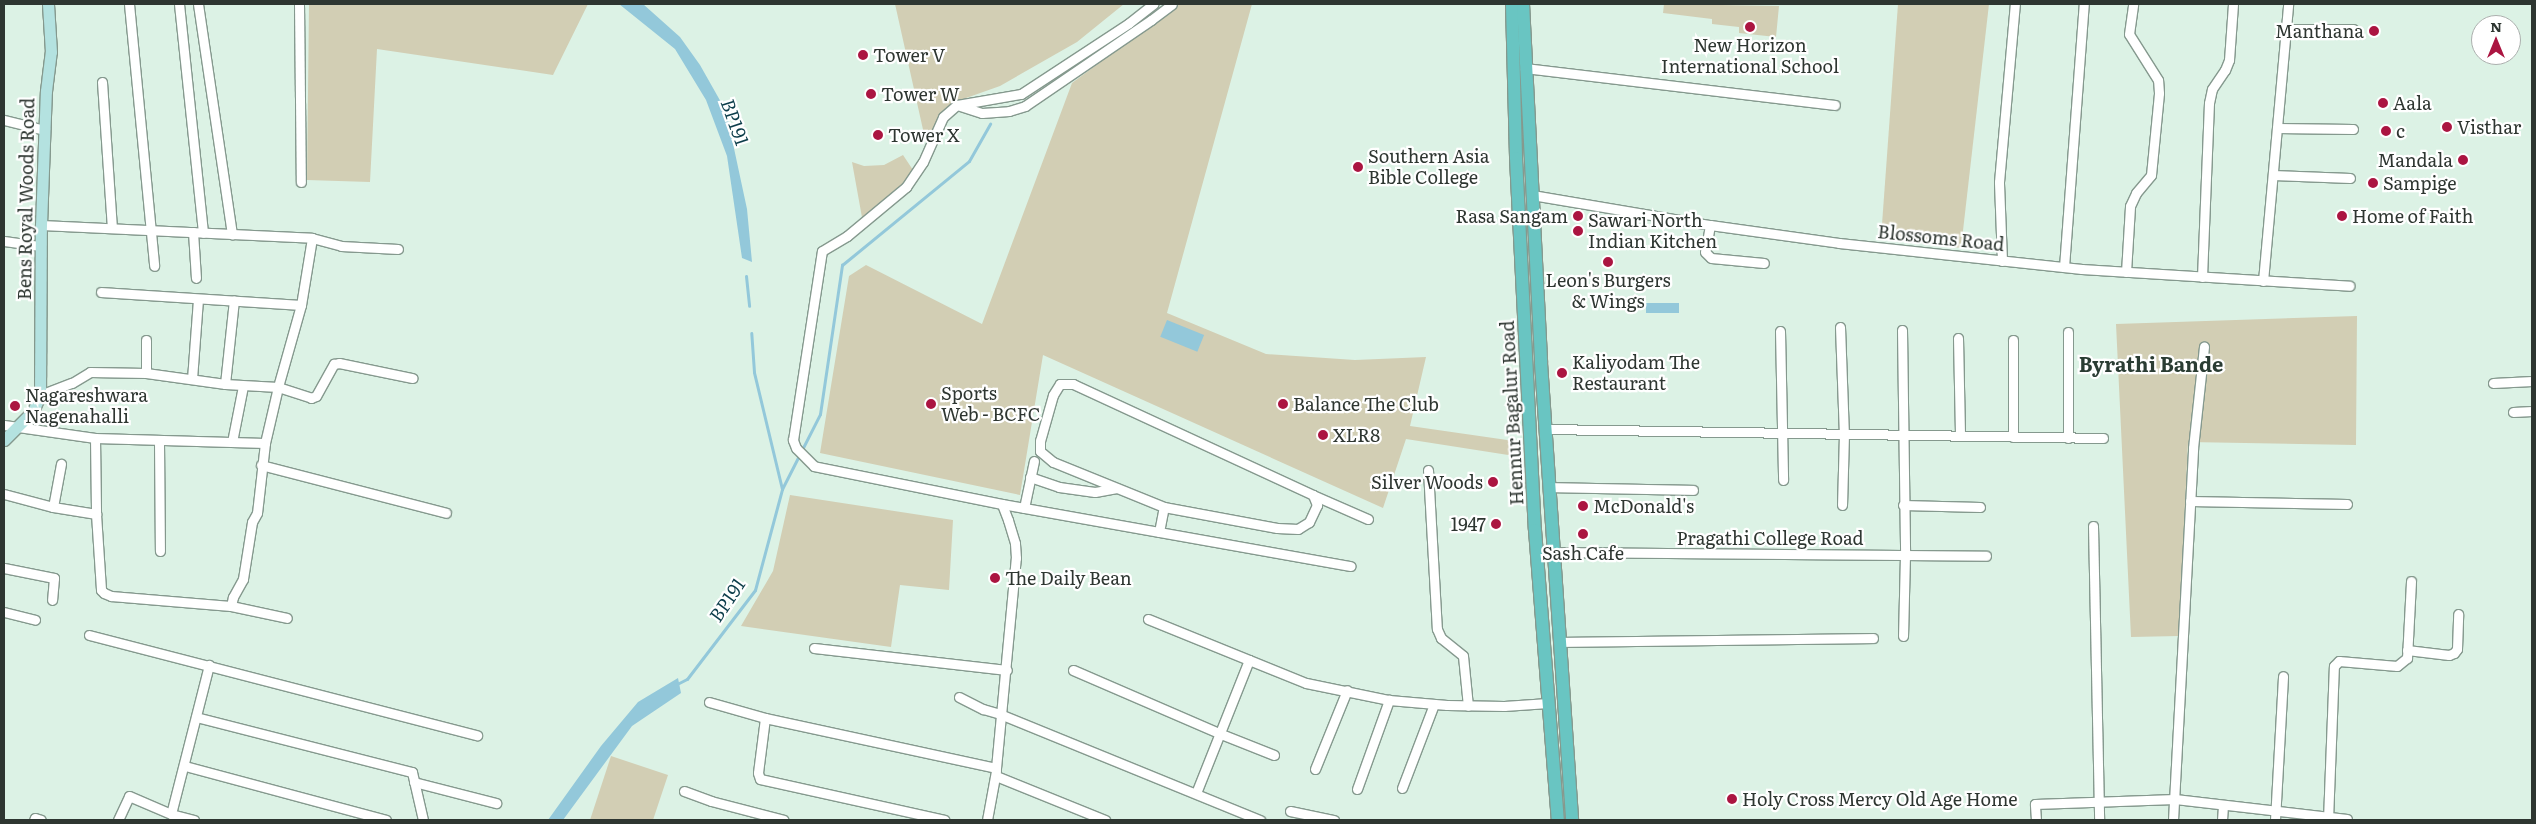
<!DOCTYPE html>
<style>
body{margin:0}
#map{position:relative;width:2536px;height:824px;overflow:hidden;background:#dcf2e5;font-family:Literata,serif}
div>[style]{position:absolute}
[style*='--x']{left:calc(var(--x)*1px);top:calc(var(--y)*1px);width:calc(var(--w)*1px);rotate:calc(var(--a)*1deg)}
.green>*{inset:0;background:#d2ceb4}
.water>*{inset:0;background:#93c8da;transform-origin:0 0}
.stream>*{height:3px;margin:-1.5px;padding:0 1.5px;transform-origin:1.5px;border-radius:1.5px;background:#93c8da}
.roads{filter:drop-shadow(1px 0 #85998e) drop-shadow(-1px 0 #85998e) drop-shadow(0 1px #85998e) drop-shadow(0 -1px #85998e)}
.street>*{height:9px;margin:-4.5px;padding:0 4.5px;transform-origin:4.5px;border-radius:4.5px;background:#fff}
.secondary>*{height:11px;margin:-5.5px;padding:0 5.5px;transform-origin:5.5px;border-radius:5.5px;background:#b4e2e0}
.primary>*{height:12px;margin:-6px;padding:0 6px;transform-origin:6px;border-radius:6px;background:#69c5c2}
.dots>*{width:14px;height:14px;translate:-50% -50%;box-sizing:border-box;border:2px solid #fff;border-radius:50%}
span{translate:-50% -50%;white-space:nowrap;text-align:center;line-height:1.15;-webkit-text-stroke:4.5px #fff;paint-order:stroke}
.poi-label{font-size:18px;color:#2e3631}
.right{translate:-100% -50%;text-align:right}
.left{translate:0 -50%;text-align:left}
.street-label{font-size:18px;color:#2e3631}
.water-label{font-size:19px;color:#0c3d4a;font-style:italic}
.quarter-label{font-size:20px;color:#2a3c33;font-weight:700}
.frame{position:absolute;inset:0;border:5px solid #2e3631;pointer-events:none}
.north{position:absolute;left:2471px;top:15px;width:50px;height:50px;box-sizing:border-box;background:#fff;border:1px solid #abafad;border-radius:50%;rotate:0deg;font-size:14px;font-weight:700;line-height:20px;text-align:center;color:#2e3631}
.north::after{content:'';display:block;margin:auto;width:18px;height:22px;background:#ab1541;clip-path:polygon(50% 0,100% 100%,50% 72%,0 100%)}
</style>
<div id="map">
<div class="green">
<div style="clip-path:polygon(309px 4px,588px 4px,553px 75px,377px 49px,370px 182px,307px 180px)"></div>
<div style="clip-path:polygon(895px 4px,1124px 4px,1077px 42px,1000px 86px,952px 103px,928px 152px)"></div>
<div style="clip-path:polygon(1178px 4px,1252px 4px,1167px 313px,1266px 354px,1355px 360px,1426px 357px,1410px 426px,1521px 442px,1521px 457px,1406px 439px,1383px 508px,1043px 355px,1020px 495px,820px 453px,849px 276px,866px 265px,982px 324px,1072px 83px)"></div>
<div style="clip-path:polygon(1664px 4px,1779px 6px,1776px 37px,1739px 33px,1739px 27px,1712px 24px,1712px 19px,1663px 13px)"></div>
<div style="clip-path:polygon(1898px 4px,1989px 4px,1961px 248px,1881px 238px)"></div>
<div style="clip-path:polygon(903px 155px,915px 173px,863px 223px,852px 162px,864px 166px,884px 165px)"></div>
<div style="clip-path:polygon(2357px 316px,2356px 445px,2188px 442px,2179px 636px,2131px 637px,2116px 324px)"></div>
<div style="clip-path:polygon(790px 495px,953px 520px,949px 590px,900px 585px,891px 647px,741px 626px,773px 571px)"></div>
<div style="clip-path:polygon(611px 756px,668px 775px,653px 820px,590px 820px)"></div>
</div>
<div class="water">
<div style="clip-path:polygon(619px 4px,643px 4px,680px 37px,700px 65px,726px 111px,747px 209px,752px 262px,742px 258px,727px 156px,706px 100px,675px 49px)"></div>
<div style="left:1646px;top:303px;width:33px;height:10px"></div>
<div style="left:1167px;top:320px;width:40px;height:18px;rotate:22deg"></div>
<div style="clip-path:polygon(678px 678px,681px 693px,632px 726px,563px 820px,548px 820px,601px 746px,638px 702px)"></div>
</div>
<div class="stream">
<div style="--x:746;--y:276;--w:30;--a:84"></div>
<div style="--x:782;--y:489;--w:84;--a:-63.1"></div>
<div style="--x:820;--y:414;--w:151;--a:-81.6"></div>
<div style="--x:842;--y:265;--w:164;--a:-39.3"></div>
<div style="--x:969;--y:161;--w:43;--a:-60.4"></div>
<div style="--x:677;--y:684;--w:11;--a:-27"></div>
<div style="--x:687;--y:679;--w:112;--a:-52.6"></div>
<div style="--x:755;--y:590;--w:105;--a:-75"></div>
<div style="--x:782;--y:489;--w:120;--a:-103.5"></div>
<div style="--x:754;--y:372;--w:39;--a:-94"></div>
</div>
<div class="roads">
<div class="street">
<div style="--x:129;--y:4;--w:263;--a:84.5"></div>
<div style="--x:179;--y:4;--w:230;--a:84"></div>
<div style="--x:198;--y:4;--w:233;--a:81.6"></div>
<div style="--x:299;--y:4;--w:178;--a:89.4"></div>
<div style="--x:2286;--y:29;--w:67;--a:0"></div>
<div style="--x:1525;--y:68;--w:312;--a:6.8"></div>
<div style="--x:102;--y:82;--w:146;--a:86.1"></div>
<div style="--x:957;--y:105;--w:26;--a:18"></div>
<div style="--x:982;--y:113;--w:27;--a:-4"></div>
<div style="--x:1009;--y:111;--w:17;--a:-17"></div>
<div style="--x:1025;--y:106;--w:153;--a:-34.3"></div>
<div style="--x:1151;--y:20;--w:26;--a:-37"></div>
<div style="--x:4;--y:120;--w:42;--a:13.7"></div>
<div style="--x:2277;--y:128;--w:76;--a:0.8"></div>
<div style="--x:2273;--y:175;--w:77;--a:2.2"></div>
<div style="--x:1532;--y:195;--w:181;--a:9.6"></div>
<div style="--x:1710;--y:225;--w:130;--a:7.9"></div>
<div style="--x:1839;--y:243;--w:244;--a:6.1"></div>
<div style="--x:2082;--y:269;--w:268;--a:3.6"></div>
<div style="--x:41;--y:225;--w:271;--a:2.7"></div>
<div style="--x:312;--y:238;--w:30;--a:15"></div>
<div style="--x:341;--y:246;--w:57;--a:3"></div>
<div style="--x:1710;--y:225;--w:27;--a:100"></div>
<div style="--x:1705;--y:252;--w:8;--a:45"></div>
<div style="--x:1711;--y:258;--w:53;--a:5.4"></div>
<div style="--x:193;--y:232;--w:46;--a:86.3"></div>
<div style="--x:312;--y:238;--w:68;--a:99.3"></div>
<div style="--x:301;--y:305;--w:85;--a:105.7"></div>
<div style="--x:278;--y:387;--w:35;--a:18"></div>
<div style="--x:311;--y:398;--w:5;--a:-22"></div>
<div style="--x:316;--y:396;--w:37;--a:-61"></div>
<div style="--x:334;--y:364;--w:5;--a:-11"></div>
<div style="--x:339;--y:363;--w:75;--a:11.6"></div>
<div style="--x:4;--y:241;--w:37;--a:8"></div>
<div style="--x:2002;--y:261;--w:79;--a:-92.2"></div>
<div style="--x:1999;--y:182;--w:179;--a:-84.9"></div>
<div style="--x:2064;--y:267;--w:264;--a:-85.7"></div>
<div style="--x:2126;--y:272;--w:66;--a:-86.5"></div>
<div style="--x:2130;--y:206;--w:14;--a:-65"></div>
<div style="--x:2136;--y:193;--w:23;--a:-50"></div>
<div style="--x:2151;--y:175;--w:82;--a:-84.4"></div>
<div style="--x:2159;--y:93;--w:13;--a:-94"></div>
<div style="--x:2158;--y:80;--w:54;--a:-122.2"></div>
<div style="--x:2129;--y:34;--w:30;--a:-82"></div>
<div style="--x:2202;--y:277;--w:174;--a:-87.7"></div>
<div style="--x:2209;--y:103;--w:14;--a:-78"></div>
<div style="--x:2212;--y:89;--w:23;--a:-56"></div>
<div style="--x:2225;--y:70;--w:11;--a:-68"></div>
<div style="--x:2229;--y:60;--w:56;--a:-85.9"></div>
<div style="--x:2263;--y:281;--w:278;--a:-84.8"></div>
<div style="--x:101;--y:292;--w:200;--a:3.7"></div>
<div style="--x:1840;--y:327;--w:107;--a:87.9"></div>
<div style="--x:1844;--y:434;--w:71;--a:91.6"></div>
<div style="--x:1902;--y:330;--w:225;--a:89.2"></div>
<div style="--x:1905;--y:555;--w:81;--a:91.4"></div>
<div style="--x:1780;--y:331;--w:149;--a:88.8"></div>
<div style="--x:2068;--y:332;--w:106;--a:90"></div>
<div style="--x:1958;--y:338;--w:98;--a:88.8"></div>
<div style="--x:146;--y:340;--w:33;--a:90"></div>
<div style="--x:2013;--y:340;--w:97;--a:90"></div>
<div style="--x:192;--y:379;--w:80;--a:-85.7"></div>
<div style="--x:2493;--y:383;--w:39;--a:-3"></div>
<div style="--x:225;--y:384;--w:84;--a:-83.9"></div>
<div style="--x:1060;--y:384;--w:13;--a:0"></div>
<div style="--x:1073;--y:384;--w:264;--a:24.8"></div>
<div style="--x:1313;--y:495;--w:11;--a:68"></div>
<div style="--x:1317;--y:505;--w:19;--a:115"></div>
<div style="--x:1309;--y:522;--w:13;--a:148"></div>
<div style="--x:1298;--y:529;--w:21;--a:-177"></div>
<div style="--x:1277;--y:528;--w:115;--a:-169.5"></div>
<div style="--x:1164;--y:507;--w:120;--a:-157.9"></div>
<div style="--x:1053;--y:462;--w:17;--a:-140"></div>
<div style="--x:1040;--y:451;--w:10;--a:-90"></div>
<div style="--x:1040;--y:441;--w:48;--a:-74.2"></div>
<div style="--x:1053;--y:395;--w:13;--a:-58"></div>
<div style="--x:40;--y:395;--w:34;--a:-21"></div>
<div style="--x:72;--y:383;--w:21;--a:-31"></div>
<div style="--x:90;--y:372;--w:56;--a:1"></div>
<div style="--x:146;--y:373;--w:80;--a:7.9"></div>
<div style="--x:225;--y:384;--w:53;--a:3.2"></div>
<div style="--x:278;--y:387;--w:57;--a:103.1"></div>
<div style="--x:2513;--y:412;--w:19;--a:-3"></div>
<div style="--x:4;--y:425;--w:92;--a:8.1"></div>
<div style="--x:95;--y:438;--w:170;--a:1.7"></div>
<div style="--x:265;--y:443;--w:70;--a:96.5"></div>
<div style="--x:257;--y:513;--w:10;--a:119"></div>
<div style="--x:252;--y:522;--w:58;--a:99"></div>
<div style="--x:243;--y:579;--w:21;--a:119"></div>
<div style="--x:233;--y:597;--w:9;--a:103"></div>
<div style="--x:1545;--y:429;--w:558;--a:0.92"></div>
<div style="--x:95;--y:438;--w:76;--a:89.2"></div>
<div style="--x:96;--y:514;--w:76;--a:86.2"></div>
<div style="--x:101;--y:590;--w:4;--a:45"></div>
<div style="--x:104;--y:593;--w:8;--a:23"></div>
<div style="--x:111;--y:596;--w:120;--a:4.8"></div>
<div style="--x:231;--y:606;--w:57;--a:12.1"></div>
<div style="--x:159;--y:442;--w:109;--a:89.5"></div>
<div style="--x:232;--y:442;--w:57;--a:-78.9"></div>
<div style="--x:261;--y:465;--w:191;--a:14.5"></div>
<div style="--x:1428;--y:470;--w:159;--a:86.8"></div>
<div style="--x:1437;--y:629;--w:10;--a:66"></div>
<div style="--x:1441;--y:638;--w:28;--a:39"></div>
<div style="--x:1463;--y:656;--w:50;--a:84.3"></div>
<div style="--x:1030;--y:477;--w:31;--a:19"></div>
<div style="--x:1059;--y:487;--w:36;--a:8"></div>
<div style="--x:1095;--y:492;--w:22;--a:-10"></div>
<div style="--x:1549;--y:487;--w:144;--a:1.2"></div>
<div style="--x:4;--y:494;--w:51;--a:14.9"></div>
<div style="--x:53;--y:507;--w:44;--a:9.2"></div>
<div style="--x:1313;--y:495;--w:60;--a:23.6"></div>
<div style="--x:2190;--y:501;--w:157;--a:1.1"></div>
<div style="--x:1002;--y:504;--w:354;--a:10.1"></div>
<div style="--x:1903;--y:505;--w:77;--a:1.5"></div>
<div style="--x:53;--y:507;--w:44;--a:-79.5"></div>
<div style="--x:1024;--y:508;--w:48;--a:-78"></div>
<div style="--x:2093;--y:526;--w:294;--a:88.8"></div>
<div style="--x:1159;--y:532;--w:25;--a:-79"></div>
<div style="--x:1554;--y:552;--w:432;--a:0.5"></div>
<div style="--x:4;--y:568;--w:51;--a:11.3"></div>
<div style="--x:54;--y:578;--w:22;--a:95"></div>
<div style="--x:4;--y:612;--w:32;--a:14"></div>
<div style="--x:1148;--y:619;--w:109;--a:22.1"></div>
<div style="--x:1249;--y:660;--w:143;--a:111.7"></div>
<div style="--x:89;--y:635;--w:401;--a:14.5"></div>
<div style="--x:1560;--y:642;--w:313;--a:-0.7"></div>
<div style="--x:814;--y:648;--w:194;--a:6.5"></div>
<div style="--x:2407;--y:650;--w:42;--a:6.8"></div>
<div style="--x:2449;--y:655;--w:5;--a:-22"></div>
<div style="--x:2454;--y:653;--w:5;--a:-53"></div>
<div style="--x:2457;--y:649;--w:35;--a:-88"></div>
<div style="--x:1249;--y:660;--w:61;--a:22"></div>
<div style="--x:1306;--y:683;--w:85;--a:11.6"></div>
<div style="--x:1389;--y:700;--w:58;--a:4.9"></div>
<div style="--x:1447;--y:705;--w:57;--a:1"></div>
<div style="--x:1504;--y:706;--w:44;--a:-3.9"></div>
<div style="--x:1073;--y:670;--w:161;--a:23.4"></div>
<div style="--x:1221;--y:734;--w:57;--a:21.6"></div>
<div style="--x:959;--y:697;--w:27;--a:27"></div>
<div style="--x:983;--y:709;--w:18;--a:16"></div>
<div style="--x:1000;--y:714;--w:281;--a:22.2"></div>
<div style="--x:709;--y:702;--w:58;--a:15.9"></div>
<div style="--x:765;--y:718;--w:236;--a:12.2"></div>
<div style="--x:996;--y:768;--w:211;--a:-84.6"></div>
<div style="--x:1016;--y:558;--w:15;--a:-94"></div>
<div style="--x:1015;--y:543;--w:24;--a:-107"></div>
<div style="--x:1008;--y:520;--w:17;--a:-111"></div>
<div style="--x:1002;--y:504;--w:192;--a:-168.6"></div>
<div style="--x:814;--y:466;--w:25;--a:-135"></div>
<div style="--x:796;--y:448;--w:9;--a:-111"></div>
<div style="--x:793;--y:440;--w:191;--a:-81.3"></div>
<div style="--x:822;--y:251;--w:29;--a:-31"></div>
<div style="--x:847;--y:236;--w:77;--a:-39.7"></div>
<div style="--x:906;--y:187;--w:30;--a:-56"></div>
<div style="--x:923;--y:162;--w:49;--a:-66"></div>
<div style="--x:943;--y:117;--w:18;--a:-41"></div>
<div style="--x:957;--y:105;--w:65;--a:-9.8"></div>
<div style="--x:1021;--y:94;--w:129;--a:-33.3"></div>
<div style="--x:1129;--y:23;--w:31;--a:-38"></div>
<div style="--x:196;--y:717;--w:223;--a:14.3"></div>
<div style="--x:412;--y:772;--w:49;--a:77.1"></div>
<div style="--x:765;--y:718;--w:55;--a:97.3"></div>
<div style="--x:758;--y:773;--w:6;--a:72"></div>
<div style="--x:760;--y:779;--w:189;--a:12.5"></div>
<div style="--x:185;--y:766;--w:208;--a:15"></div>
<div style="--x:1315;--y:769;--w:85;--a:-67.9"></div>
<div style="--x:996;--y:776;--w:118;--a:22"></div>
<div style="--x:414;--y:782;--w:85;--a:14.4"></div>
<div style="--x:1402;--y:788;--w:90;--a:-69.1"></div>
<div style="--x:1357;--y:789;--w:95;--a:-70.2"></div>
<div style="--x:684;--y:791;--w:29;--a:20"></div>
<div style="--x:711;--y:801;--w:75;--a:14.6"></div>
<div style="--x:1290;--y:811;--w:45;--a:11.6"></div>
<div style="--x:171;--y:814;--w:154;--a:-75.7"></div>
<div style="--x:34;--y:820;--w:2;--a:-63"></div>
<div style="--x:35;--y:818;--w:6;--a:18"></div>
<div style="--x:118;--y:820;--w:26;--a:-65"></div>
<div style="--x:129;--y:796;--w:46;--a:23.2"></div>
<div style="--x:171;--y:814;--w:24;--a:15"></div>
<div style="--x:987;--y:820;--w:50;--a:-79.6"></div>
<div style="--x:2036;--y:820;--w:16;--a:-94"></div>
<div style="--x:2035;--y:804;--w:140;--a:-2"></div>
<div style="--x:2175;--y:799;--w:173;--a:6.6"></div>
<div style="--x:2173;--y:820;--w:373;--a:-86.9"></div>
<div style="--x:2193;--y:448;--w:102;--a:-83.8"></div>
<div style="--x:2222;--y:820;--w:15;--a:-86"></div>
<div style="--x:2275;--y:820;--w:144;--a:-86.8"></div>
<div style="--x:2328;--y:820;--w:154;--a:-87.8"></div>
<div style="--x:2334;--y:666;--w:7;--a:-45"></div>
<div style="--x:2339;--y:661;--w:58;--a:4.9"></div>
<div style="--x:2397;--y:666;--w:13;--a:-39"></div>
<div style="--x:2407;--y:658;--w:77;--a:-87"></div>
</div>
<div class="secondary">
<div style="--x:4;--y:440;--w:41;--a:-45"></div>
<div style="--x:33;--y:411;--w:17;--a:-66"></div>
<div style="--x:40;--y:395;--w:170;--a:-89.7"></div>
<div style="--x:41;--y:225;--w:134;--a:-87.9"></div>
<div style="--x:46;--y:91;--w:39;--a:-83"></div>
<div style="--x:51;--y:52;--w:48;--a:-93.6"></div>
</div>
<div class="primary">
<div style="--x:1512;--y:4;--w:154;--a:88.5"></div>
<div style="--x:1516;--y:158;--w:372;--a:87.1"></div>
<div style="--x:1535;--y:530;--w:291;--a:85.5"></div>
<div style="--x:1523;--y:4;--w:359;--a:87.1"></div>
<div style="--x:1541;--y:363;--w:458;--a:86.1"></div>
</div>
</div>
<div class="dots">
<div style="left:1750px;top:27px;background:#ab1541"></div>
<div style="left:2374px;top:31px;background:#ab1541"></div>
<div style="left:863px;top:55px;background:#ab1541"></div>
<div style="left:871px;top:94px;background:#ab1541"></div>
<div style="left:2383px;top:103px;background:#ab1541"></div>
<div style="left:2447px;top:127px;background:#ab1541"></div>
<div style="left:2386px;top:131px;background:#ab1541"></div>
<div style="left:878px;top:135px;background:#ab1541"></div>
<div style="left:2463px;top:160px;background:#ab1541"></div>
<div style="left:1358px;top:167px;background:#ab1541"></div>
<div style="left:2373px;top:183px;background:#ab1541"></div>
<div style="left:1578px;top:216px;background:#ab1541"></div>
<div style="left:2342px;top:216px;background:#ab1541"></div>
<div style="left:1578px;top:231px;background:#ab1541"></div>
<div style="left:1608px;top:262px;background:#ab1541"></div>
<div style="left:1562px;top:373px;background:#ab1541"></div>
<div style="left:931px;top:404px;background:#ab1541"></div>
<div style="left:1283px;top:404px;background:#ab1541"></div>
<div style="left:15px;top:406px;background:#ab1541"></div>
<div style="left:1323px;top:435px;background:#ab1541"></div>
<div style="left:1493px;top:482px;background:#ab1541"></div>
<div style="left:1583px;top:506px;background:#ab1541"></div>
<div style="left:1496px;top:524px;background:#ab1541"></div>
<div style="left:1583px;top:534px;background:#ab1541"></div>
<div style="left:995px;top:578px;background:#ab1541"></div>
<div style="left:1732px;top:799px;background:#ab1541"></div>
</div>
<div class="poi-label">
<span class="right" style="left:2364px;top:31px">Manthana</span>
<span style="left:1750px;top:56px">New Horizon<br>International School</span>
<span class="left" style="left:873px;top:55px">Tower V</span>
<span class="left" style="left:881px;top:94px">Tower W</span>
<span class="left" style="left:2393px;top:103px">Aala</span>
<span class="left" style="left:2457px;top:127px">Visthar</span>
<span class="left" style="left:2396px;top:131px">c</span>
<span class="left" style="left:888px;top:135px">Tower X</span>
<span class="left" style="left:1368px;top:167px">Southern Asia<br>Bible College</span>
<span class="right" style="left:2453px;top:160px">Mandala</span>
<span class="left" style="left:2383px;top:183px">Sampige</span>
<span class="right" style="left:1568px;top:216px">Rasa Sangam</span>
<span class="left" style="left:2352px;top:216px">Home of Faith</span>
<span class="left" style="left:1588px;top:231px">Sawari North<br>Indian Kitchen</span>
<span style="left:1608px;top:291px">Leon's Burgers<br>&amp; Wings</span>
<span class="left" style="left:1572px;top:373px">Kaliyodam The<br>Restaurant</span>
<span class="left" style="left:941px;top:404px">Sports<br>Web - BCFC</span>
<span class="left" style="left:25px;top:406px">Nagareshwara<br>Nagenahalli</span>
<span class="left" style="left:1293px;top:404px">Balance The Club</span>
<span class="left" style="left:1333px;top:435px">XLR8</span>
<span class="right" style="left:1483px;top:482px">Silver Woods</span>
<span class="left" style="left:1593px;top:506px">McDonald's</span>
<span class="right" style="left:1486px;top:524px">1947</span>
<span style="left:1583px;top:553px">Sash Cafe</span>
<span class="left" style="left:1005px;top:578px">The Daily Bean</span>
<span class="left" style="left:1742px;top:799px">Holy Cross Mercy Old Age Home</span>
</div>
<div class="street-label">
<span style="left:26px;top:199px;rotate:-89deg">Bens Royal Woods Road</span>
<span style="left:1941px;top:238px;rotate:6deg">Blossoms Road</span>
<span style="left:1512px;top:413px;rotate:-93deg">Hennur Bagalur Road</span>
<span style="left:1770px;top:538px">Pragathi College Road</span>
</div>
<div class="water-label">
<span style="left:735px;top:122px;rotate:70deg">BP191</span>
<span style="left:727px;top:600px;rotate:-56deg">BP191</span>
</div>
<div class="quarter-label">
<span style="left:2151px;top:363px">Byrathi Bande</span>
</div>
<div class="frame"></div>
<div class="north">N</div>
</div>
